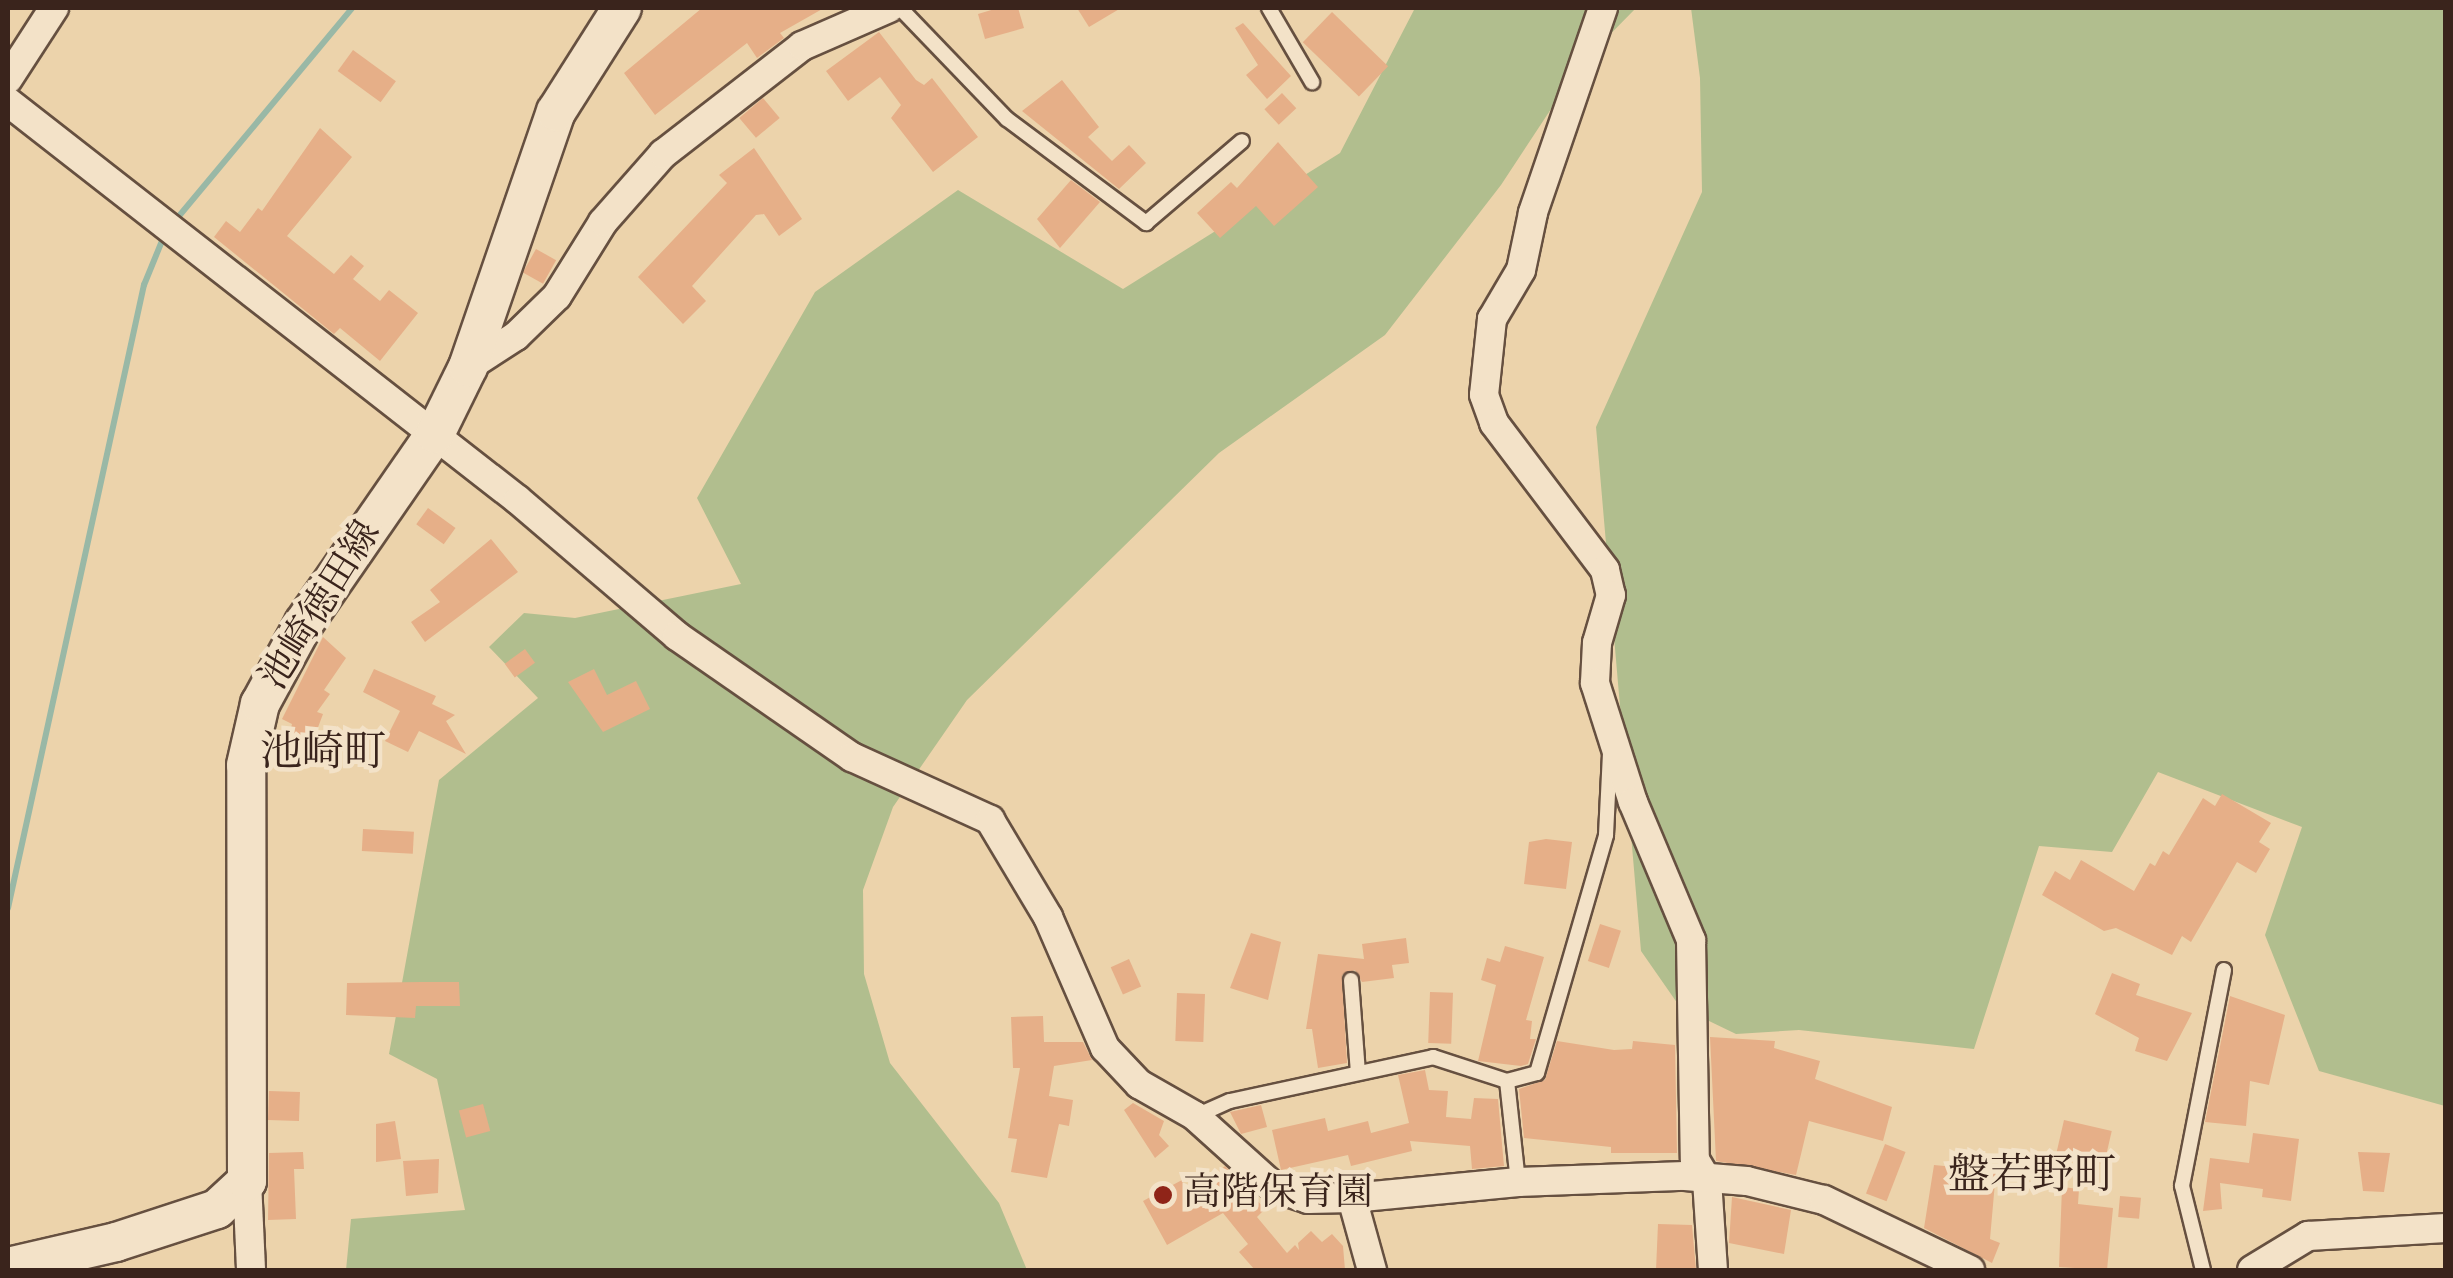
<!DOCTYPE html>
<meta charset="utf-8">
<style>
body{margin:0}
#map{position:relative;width:2453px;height:1278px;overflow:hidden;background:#ecd3ab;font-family:Vollkorn,"Noto Serif JP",serif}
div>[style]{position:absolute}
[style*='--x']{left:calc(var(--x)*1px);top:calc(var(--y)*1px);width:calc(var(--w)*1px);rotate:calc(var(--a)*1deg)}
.green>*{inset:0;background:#b1be8e}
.stream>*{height:6px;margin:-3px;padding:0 3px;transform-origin:3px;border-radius:3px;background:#99b8a6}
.building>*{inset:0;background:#e6af88;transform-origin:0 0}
.roads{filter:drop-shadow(2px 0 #665040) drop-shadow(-2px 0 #665040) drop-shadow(0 2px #665040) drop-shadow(0 -2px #665040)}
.lane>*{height:14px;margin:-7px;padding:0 7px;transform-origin:7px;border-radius:7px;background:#f3e2c8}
.street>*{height:28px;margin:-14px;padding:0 14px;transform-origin:14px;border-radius:14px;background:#f3e2c8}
.secondary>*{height:38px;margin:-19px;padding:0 19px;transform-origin:19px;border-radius:19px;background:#f3e2c8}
.dots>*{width:28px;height:28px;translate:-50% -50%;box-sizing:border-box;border:5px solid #f3e2c8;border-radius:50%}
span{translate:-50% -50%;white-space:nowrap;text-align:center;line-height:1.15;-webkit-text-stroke:9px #f3e2c8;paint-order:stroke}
.street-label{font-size:38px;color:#3a241c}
.poi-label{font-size:38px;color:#3a241c}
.left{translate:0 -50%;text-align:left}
.quarter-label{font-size:42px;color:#3a241c}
.frame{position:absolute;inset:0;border:10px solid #3a241c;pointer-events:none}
</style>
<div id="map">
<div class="green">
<div style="clip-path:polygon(1415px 8px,1636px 8px,1580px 65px,1501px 185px,1385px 335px,1219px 453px,967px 700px,893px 807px,863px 890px,864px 974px,890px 1063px,999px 1203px,1027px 1270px,346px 1270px,351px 1219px,465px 1210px,437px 1079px,389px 1054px,439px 780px,538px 698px,489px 647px,524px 613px,575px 618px,741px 584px,697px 498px,815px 292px,958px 190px,1123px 289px,1340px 153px)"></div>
<div style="clip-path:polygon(1691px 8px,2445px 8px,2445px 1106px,2319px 1071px,2265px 935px,2302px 827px,2158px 772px,2112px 852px,2039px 846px,1974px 1049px,1799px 1030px,1736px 1034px,1680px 1007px,1641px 951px,1596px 427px,1702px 192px,1700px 78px)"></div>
</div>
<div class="stream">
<div style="--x:174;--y:222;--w:278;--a:-50.2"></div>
<div style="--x:8;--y:908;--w:638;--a:-77.69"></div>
<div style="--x:144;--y:285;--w:53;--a:-67.8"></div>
</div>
<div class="building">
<div style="clip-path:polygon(702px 8px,824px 8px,780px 33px,784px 38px,757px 58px,747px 43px,655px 115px,624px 73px)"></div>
<div style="clip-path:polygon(998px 8px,1018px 8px,1024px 28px,985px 39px,978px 14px)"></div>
<div style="clip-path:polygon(1077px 8px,1121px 8px,1089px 27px)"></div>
<div style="left:1332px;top:12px;width:78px;height:42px;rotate:44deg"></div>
<div style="clip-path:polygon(1243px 23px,1291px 76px,1267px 99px,1246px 75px,1258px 65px,1235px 28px)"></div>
<div style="clip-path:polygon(879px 32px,916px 80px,924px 85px,932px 78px,978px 137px,933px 172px,891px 118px,901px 105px,880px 77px,848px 101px,826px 71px)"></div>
<div style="left:353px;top:50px;width:53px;height:26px;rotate:36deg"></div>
<div style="clip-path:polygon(1062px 80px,1099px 127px,1088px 137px,1112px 161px,1129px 145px,1146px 163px,1119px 189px,1022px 111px)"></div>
<div style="left:1282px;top:93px;width:21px;height:24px;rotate:47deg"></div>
<div style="left:763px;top:98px;width:26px;height:31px;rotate:50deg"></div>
<div style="clip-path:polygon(320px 128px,352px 157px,287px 236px,334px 274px,351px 255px,364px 266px,353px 279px,380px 301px,389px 290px,418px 313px,380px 361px,340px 328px,334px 334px,214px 237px,226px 221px,240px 232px,258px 208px,262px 211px)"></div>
<div style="clip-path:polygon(1278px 142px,1318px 187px,1274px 226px,1256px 206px,1220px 238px,1197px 213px,1231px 182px,1237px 188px)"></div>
<div style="clip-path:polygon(754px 148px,802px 219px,779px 236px,764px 214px,756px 215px,692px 286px,706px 301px,683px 324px,638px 277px,727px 183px,719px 175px)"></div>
<div style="clip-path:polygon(1071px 180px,1100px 202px,1060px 248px,1037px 219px)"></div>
<div style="left:536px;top:249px;width:23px;height:27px;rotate:29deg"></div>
<div style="left:428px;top:508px;width:34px;height:20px;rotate:36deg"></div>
<div style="clip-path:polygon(491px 539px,518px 572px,425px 642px,411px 622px,440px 602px,430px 590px)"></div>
<div style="clip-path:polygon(323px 637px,346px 658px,324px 690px,330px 694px,317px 712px,323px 714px,311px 746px,303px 758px,285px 753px,292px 724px,282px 719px)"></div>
<div style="left:525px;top:649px;width:17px;height:25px;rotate:54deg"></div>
<div style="clip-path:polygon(374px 669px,436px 696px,432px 704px,455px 715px,446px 721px,466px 754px,419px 731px,408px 752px,385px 741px,400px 711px,363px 692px)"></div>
<div style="clip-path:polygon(594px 669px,607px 695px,636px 681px,650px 709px,603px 732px,568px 682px)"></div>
<div style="clip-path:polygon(2222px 794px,2271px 823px,2259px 842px,2270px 849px,2256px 873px,2237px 862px,2191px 942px,2182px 936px,2172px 955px,2116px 928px,2104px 931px,2042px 895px,2055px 871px,2070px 880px,2081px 860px,2134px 891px,2150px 863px,2155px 866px,2163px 851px,2169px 855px,2203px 798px,2215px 806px)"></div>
<div style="left:363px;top:829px;width:51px;height:22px;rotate:3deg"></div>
<div style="clip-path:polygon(1546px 839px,1572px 842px,1566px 889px,1524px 884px,1529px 842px)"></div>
<div style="left:1600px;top:924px;width:22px;height:39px;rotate:18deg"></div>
<div style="clip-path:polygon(1251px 933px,1281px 942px,1268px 1000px,1230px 988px)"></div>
<div style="clip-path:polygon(1406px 938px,1409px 963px,1392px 965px,1394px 978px,1362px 982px,1355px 970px,1342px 975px,1347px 1063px,1318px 1068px,1312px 1029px,1306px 1029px,1318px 954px,1364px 959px,1362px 944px)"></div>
<div style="clip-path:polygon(1505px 946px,1544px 957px,1526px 1020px,1532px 1021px,1530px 1039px,1536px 1039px,1528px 1064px,1521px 1066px,1478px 1061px,1496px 985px,1481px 980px,1487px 958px,1500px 962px)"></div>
<div style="left:1129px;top:959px;width:30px;height:20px;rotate:66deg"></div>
<div style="clip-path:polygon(2112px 973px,2140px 984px,2136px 995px,2192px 1013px,2167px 1061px,2135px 1051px,2139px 1038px,2095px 1014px)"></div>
<div style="clip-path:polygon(421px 982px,459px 982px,460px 1006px,416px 1006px,415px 1018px,346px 1015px,347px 983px)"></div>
<div style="left:1430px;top:992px;width:23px;height:51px;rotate:2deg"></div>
<div style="left:1177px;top:993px;width:28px;height:48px;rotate:2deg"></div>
<div style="clip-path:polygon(2230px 996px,2285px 1015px,2269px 1085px,2250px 1081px,2246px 1126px,2205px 1122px)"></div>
<div style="clip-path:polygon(1043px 1016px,1044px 1042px,1083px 1042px,1092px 1060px,1054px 1066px,1049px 1096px,1073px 1100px,1069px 1126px,1059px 1124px,1047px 1178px,1011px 1172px,1017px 1139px,1008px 1138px,1020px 1068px,1013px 1068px,1011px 1017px)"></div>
<div style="clip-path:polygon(1710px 1037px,1775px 1041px,1774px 1048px,1820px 1061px,1815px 1079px,1892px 1107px,1883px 1141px,1809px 1121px,1796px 1175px,1716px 1161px)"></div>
<div style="clip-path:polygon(1557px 1041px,1614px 1050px,1632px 1049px,1633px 1041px,1675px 1045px,1677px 1153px,1611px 1153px,1611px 1147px,1524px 1138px,1519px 1089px,1545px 1080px)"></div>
<div style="clip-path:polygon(1425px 1070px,1429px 1090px,1448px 1091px,1446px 1117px,1471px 1119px,1474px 1098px,1498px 1099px,1504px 1166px,1472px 1169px,1470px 1146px,1410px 1141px,1412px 1151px,1351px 1166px,1348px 1155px,1281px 1170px,1272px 1130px,1325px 1118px,1328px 1131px,1368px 1121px,1371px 1133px,1409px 1123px,1398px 1075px)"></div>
<div style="left:269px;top:1091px;width:31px;height:29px;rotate:2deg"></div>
<div style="clip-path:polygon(1133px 1103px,1164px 1121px,1159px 1135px,1169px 1146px,1155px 1158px,1124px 1110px)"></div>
<div style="left:483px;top:1104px;width:28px;height:25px;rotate:75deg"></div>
<div style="clip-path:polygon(1261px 1105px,1267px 1127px,1241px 1134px,1230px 1112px)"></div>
<div style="left:2064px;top:1120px;width:49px;height:34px;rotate:13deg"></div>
<div style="clip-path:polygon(395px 1121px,401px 1159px,376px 1162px,376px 1124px)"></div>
<div style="clip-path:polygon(2253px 1133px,2299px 1139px,2291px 1201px,2262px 1197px,2263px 1189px,2220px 1183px,2222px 1209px,2203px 1211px,2210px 1158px,2249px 1163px)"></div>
<div style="left:1885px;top:1144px;width:22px;height:53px;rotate:21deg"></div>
<div style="clip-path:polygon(303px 1152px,304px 1169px,294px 1169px,296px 1219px,268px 1220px,269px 1153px)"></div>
<div style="clip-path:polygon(2358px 1152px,2390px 1153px,2384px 1192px,2363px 1191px)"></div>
<div style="clip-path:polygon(439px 1159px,438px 1193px,406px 1196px,403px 1161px)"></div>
<div style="clip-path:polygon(1934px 1165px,1996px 1171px,1990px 1239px,2000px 1243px,1992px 1263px,1924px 1228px)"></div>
<div style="clip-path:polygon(1225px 1166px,1265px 1209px,1257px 1217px,1287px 1253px,1295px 1245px,1299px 1250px,1298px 1243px,1311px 1231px,1322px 1242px,1332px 1234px,1343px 1246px,1345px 1270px,1255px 1270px,1239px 1252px,1248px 1244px,1223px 1213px,1167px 1245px,1143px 1201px,1182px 1180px,1190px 1196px)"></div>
<div style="clip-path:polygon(2062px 1187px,2079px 1189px,2078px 1204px,2113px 1208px,2107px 1270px,2059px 1267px)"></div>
<div style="left:2120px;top:1196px;width:21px;height:21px;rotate:5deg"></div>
<div style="clip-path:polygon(1732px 1197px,1791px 1210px,1784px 1254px,1729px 1243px)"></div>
<div style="clip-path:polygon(1658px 1224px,1692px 1225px,1696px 1270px,1656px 1270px)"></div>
</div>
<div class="roads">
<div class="lane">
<div style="--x:900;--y:8;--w:154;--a:46.1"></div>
<div style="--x:1007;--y:119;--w:174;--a:36.8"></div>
<div style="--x:1146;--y:223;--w:126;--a:-40.5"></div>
<div style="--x:1269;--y:8;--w:86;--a:59.8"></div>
<div style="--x:1351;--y:980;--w:93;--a:85.7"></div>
<div style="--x:1507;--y:1081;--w:31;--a:-15"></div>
<div style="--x:1537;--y:1073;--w:248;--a:-73.8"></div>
<div style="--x:1606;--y:835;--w:81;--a:-87.2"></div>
<div style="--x:1196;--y:1116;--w:37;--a:-24"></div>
<div style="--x:1230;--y:1101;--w:208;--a:-12.2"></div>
<div style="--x:1433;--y:1057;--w:78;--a:18"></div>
<div style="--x:1507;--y:1081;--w:102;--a:83.8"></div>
<div style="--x:2203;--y:1270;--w:87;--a:-104"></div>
<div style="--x:2182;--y:1186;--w:220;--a:-79"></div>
</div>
<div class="street">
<div style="--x:1603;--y:8;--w:217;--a:108.9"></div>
<div style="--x:1533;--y:213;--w:58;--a:101.9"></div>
<div style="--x:1521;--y:270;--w:57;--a:120.6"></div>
<div style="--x:1492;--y:319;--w:76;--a:96"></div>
<div style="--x:1484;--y:395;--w:30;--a:70"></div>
<div style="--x:1494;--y:423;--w:184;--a:52.9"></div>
<div style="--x:1605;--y:570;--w:26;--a:77"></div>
<div style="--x:1611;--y:595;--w:50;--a:106.3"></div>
<div style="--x:1597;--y:643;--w:40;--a:92.9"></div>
<div style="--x:1595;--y:683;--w:125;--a:72.3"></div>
<div style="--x:1633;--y:802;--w:150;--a:67.2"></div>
<div style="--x:1691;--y:940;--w:220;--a:89"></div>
<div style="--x:1695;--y:1160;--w:23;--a:59"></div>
<div style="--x:1707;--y:1180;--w:90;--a:86.2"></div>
<div style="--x:8;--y:79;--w:85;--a:-57.1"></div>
<div style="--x:8;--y:102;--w:647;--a:37.97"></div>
<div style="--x:518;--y:500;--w:209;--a:40.5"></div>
<div style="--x:677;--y:636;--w:213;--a:34.7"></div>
<div style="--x:852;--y:757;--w:152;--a:24.5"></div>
<div style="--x:990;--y:820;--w:113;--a:59.1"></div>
<div style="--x:1048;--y:917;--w:143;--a:66.5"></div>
<div style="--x:1105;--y:1048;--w:50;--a:46.6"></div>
<div style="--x:1139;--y:1084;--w:64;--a:29.7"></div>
<div style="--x:1195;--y:1116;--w:108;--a:42"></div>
<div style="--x:1275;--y:1188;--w:35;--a:18"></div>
<div style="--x:1308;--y:1199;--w:44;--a:-1.3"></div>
<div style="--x:1352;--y:1198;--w:167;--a:-5.5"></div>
<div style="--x:1518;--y:1182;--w:167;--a:-2.1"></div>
<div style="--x:1685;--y:1176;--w:62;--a:4.6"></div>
<div style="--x:1747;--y:1181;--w:79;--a:13.9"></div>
<div style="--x:1824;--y:1200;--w:162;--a:25.6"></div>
<div style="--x:468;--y:367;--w:57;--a:-32.9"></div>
<div style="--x:516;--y:336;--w:57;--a:-44.3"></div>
<div style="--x:557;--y:296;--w:87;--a:-58.1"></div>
<div style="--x:603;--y:222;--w:91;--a:-48.6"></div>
<div style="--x:663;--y:154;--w:176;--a:-37.8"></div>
<div style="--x:802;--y:46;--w:95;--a:-23.6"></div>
<div style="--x:247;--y:1181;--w:89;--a:87.4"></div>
<div style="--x:1352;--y:1198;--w:75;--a:74.5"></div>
<div style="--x:2252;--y:1270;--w:66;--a:-31.3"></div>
<div style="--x:2308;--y:1236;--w:138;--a:-3.3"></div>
</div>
<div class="secondary">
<div style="--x:8;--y:1267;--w:111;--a:-13"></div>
<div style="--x:116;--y:1242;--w:106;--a:-18.1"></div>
<div style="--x:217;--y:1209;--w:41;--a:-43"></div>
<div style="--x:247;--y:1181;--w:416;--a:-90.1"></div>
<div style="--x:246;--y:765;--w:63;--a:-77.1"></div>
<div style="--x:260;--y:704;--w:92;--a:-61.5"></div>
<div style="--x:304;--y:623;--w:230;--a:-55.3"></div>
<div style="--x:435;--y:434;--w:75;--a:-63.8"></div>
<div style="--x:468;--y:367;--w:270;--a:-71"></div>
<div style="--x:556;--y:112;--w:123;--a:-57.6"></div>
</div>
</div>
<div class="dots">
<div style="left:1163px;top:1195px;background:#8f2418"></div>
</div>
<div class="street-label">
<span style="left:322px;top:606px;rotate:-58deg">池崎徳田線</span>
</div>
<div class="poi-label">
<span class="left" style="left:1183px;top:1195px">高階保育園</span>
</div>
<div class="quarter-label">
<span style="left:323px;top:755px">池崎町</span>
<span style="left:2032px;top:1178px">盤若野町</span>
</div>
<div class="frame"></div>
</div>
